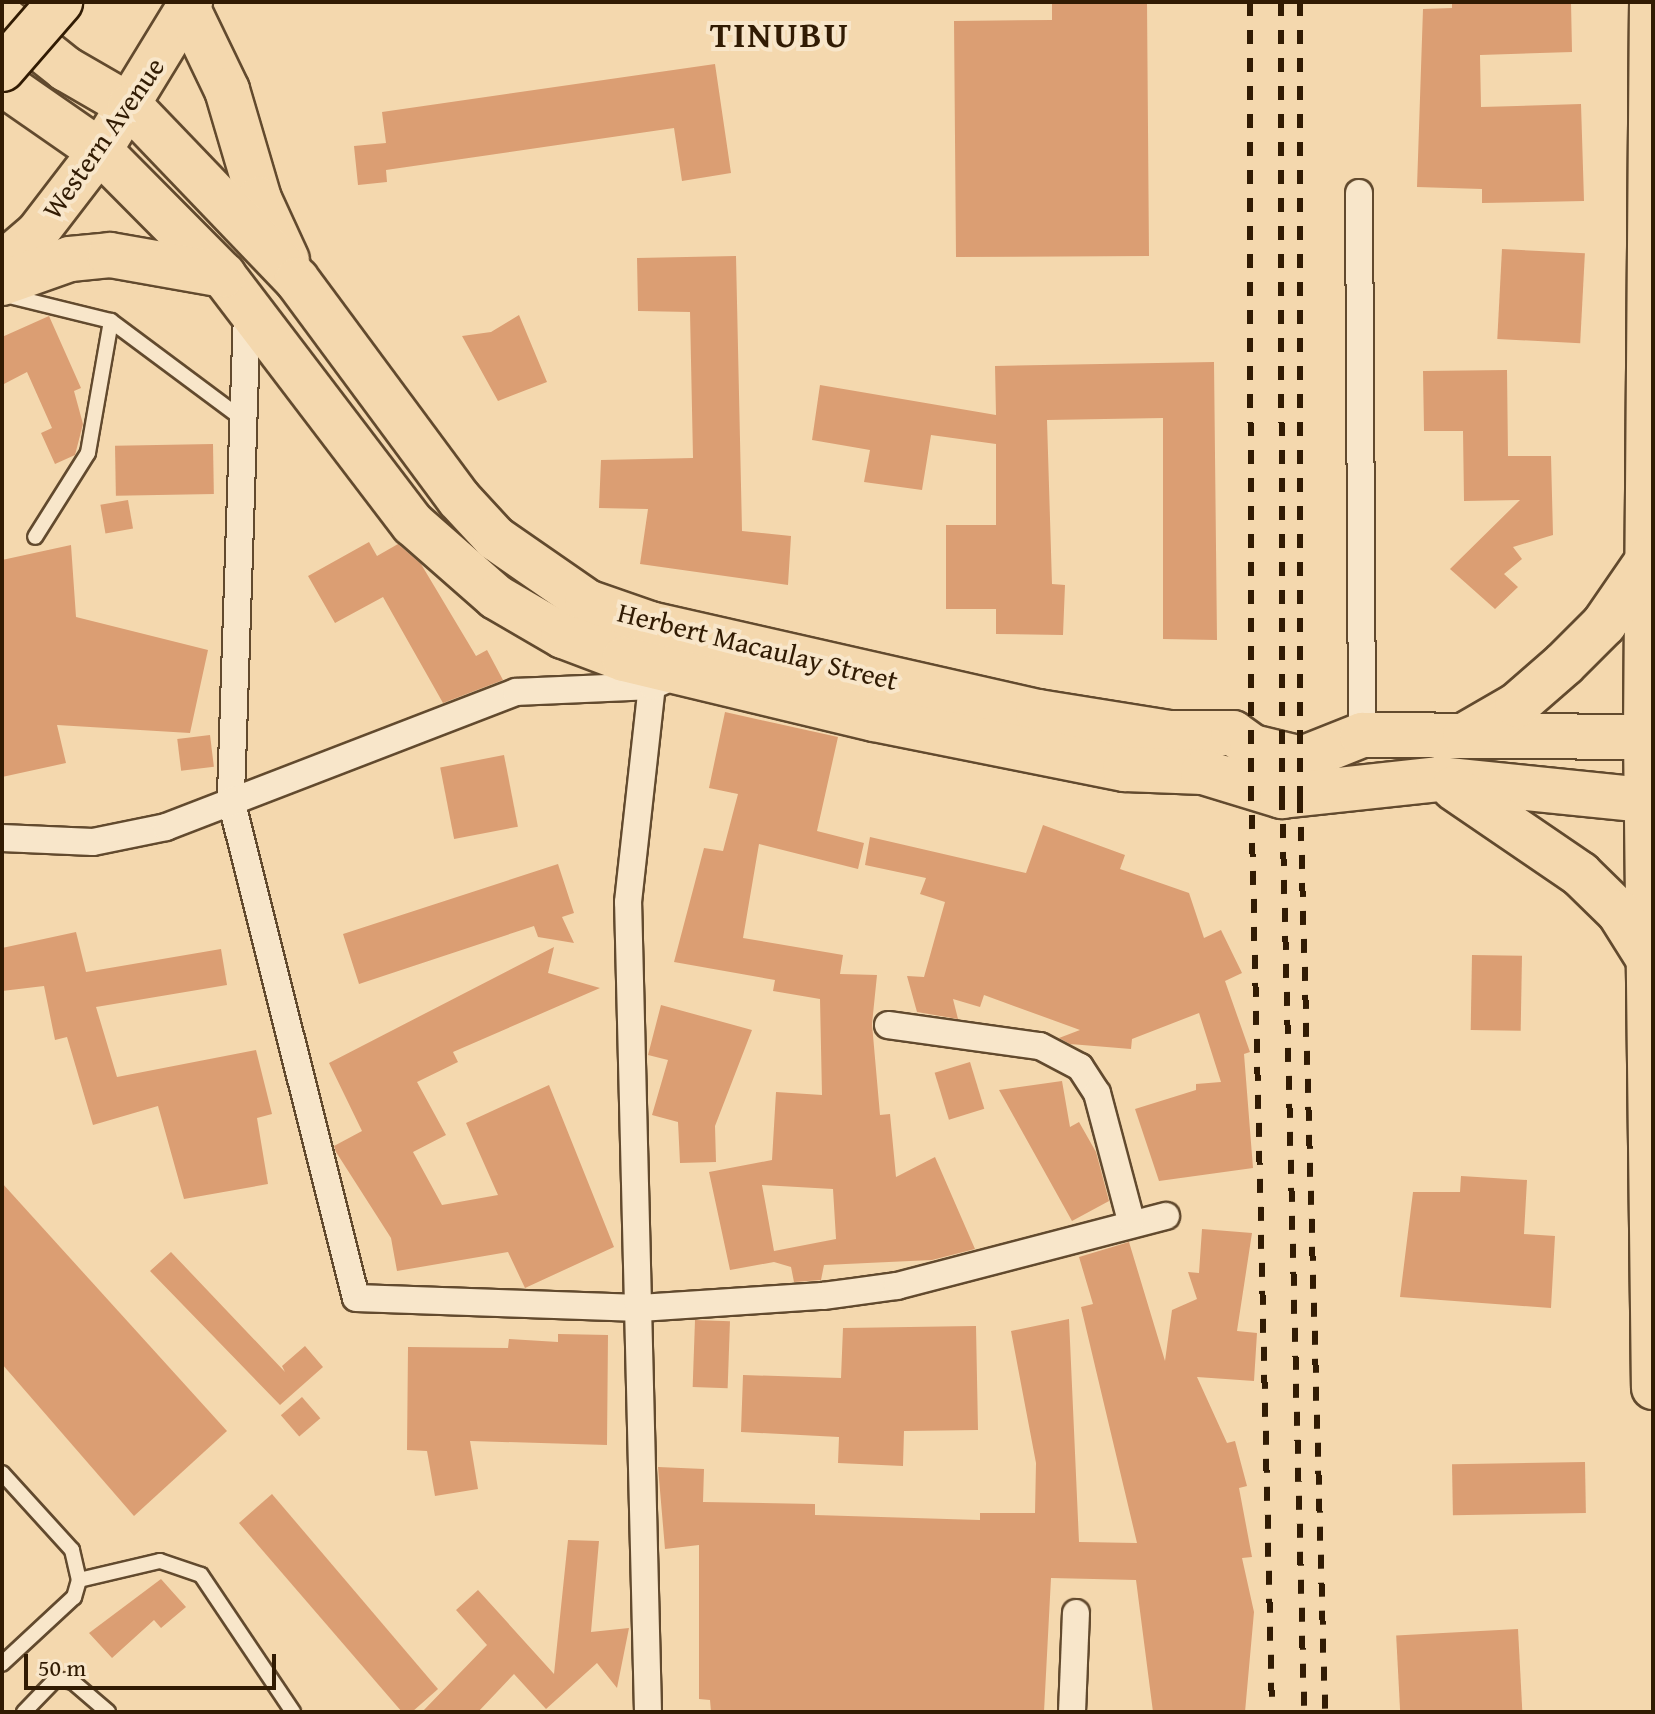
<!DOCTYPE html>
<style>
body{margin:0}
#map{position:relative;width:1655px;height:1714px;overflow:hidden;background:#f4d8ae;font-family:"Gentium Book Plus",serif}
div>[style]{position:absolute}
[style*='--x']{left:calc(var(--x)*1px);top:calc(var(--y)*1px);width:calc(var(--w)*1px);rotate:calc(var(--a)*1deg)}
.building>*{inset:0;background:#db9e73;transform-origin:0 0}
.roads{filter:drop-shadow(2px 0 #624a2e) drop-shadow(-2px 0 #624a2e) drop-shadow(0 2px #624a2e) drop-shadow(0 -2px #624a2e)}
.lane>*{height:14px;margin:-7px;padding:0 7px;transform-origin:7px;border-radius:7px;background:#f8e6ca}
.street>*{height:26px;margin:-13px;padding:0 13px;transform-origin:13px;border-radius:13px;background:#f8e6ca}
.primary>*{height:42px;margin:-21px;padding:0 21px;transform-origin:21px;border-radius:21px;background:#f4d8ae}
.highway>*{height:44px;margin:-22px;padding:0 22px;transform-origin:22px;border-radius:22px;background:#f4d8ae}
.rail>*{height:6px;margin-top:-3px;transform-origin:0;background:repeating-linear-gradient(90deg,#311b03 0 14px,transparent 0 28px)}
.bridges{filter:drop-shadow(2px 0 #311b03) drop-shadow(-2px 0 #311b03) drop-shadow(0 2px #311b03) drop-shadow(0 -2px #311b03)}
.highway-bridge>*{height:44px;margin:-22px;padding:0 22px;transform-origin:22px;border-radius:22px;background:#f4d8ae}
span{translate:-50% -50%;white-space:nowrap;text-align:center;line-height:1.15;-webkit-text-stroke:8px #f8e6ca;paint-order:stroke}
.street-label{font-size:28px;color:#311b03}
.district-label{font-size:36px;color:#311b03;font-weight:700;letter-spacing:2px}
.frame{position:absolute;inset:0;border:4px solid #311b03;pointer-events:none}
.scale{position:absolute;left:24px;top:1654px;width:252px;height:36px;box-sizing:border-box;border:4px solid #311b03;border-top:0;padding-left:10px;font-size:24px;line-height:28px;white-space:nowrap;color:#311b03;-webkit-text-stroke:6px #f8e6ca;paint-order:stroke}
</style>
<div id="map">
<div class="building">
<div style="clip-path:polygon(1052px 2px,1147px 2px,1149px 256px,956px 257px,954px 21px,1052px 20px)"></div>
<div style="clip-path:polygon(1452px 2px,1571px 2px,1572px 52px,1480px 55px,1481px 107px,1581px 104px,1584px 201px,1482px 203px,1482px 189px,1417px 187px,1423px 9px,1452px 8px)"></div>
<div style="clip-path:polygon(715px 64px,731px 173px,682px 181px,674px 128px,386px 170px,387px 182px,358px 185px,354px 146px,386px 143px,382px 112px)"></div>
<div style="left:1502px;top:249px;width:83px;height:90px;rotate:3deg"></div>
<div style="clip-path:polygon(736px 256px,742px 531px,791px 536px,788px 585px,640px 564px,648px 509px,599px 508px,601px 460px,693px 458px,690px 312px,638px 311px,637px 258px)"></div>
<div style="clip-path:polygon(519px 315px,547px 382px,498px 401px,462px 336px,491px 332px)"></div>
<div style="clip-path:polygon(49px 316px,81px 388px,74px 391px,83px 424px,75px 455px,55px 464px,41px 433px,52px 428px,27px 372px,2px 385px,2px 337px)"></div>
<div style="clip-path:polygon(1214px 362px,1217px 640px,1163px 639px,1163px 418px,1047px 420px,1052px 584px,1065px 585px,1063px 635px,996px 634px,996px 609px,946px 609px,946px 525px,996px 525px,996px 444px,931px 435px,922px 490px,864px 482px,870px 450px,812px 440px,820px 385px,996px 415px,995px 366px)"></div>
<div style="clip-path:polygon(1507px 370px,1508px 456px,1551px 456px,1553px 535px,1513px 547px,1522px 559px,1504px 574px,1518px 587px,1495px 609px,1450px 569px,1520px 500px,1464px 501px,1463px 431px,1424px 431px,1423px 371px)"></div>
<div style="left:213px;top:444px;width:50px;height:98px;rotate:89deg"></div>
<div style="left:128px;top:500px;width:29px;height:28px;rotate:80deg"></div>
<div style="clip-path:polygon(369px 542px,377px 556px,398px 544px,421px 564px,476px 656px,487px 650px,503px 680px,443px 703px,383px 597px,335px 623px,308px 576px)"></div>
<div style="clip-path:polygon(71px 545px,76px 617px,208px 650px,190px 733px,57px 725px,66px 763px,2px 777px,2px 560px)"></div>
<div style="clip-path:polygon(evenodd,725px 712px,838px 737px,817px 831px,864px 843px,858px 869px,759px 844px,743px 938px,843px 955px,840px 974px,877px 975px,872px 1024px,880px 1115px,890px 1114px,896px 1177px,935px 1157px,975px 1249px,932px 1260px,824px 1265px,821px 1280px,794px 1282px,791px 1267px,774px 1262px,730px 1270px,709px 1172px,772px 1160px,776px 1092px,822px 1095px,820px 999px,773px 991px,775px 980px,674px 962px,704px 848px,723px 851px,738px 794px,709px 788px,725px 712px,762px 1185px,833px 1189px,836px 1239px,774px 1251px,762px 1185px)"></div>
<div style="left:210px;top:735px;width:32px;height:33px;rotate:83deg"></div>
<div style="left:504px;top:755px;width:73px;height:65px;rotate:79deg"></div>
<div style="clip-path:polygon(1043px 825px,1125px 855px,1120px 869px,1189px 893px,1204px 938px,1221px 930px,1242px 973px,1225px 981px,1250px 1052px,1244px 1054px,1253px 1168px,1159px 1181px,1135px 1109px,1196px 1090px,1196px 1084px,1221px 1082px,1199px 1013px,1132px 1039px,1131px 1049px,1070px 1044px,1059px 1038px,1080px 1030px,984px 995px,980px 1007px,953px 999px,958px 1019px,917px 1012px,907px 976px,924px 977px,945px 902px,920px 894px,926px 878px,865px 865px,870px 837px,1026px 873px)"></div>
<div style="clip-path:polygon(558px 864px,574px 913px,562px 917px,574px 943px,538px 937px,534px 926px,359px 984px,343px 934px)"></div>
<div style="clip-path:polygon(76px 932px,86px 972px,221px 949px,227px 985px,96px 1007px,117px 1077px,256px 1050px,272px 1114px,257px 1118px,268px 1184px,184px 1199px,158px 1106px,93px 1125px,67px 1037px,55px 1040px,44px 986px,2px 991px,2px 948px)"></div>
<div style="clip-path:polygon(554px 947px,548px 973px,600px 988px,453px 1052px,458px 1062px,417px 1082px,446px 1135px,413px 1152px,442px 1205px,498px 1195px,466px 1123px,549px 1085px,614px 1247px,525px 1288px,508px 1252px,397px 1271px,391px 1238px,336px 1152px,334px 1146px,362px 1131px,329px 1063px)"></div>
<div style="left:1472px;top:955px;width:50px;height:75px;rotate:1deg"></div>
<div style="clip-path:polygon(661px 1005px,752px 1030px,715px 1126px,716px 1162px,680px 1163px,678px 1122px,652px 1115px,668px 1060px,648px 1055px)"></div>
<div style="left:970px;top:1062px;width:49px;height:37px;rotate:73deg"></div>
<div style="clip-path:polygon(1062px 1081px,1070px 1127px,1079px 1122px,1096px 1152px,1109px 1201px,1072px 1221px,999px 1090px)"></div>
<div style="clip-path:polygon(1461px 1176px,1527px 1180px,1524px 1234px,1555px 1236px,1551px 1308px,1400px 1297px,1413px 1192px,1460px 1192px)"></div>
<div style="clip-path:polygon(2px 1183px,227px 1431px,134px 1516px,2px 1364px)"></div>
<div style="clip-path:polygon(1202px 1229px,1252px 1233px,1237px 1331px,1257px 1333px,1254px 1381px,1197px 1377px,1227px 1443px,1235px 1441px,1247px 1486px,1239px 1488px,1252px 1557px,1242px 1558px,1254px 1612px,1245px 1712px,1153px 1712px,1136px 1580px,1051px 1578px,1044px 1712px,711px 1712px,710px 1700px,699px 1699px,699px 1545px,665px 1549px,658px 1467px,704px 1469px,703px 1502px,815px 1504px,815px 1515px,980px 1520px,980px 1513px,1035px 1513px,1036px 1463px,1011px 1331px,1069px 1319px,1079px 1542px,1137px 1543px,1081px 1307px,1093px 1304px,1079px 1257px,1129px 1242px,1165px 1361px,1172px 1310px,1197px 1299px,1188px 1272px,1199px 1273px)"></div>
<div style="clip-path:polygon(171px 1252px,285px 1372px,282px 1366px,305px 1346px,323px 1367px,280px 1405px,150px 1271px)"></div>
<div style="left:695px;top:1320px;width:35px;height:67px;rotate:2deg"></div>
<div style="clip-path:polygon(976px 1326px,978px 1430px,904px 1431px,903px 1466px,838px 1463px,839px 1437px,741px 1432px,743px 1375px,841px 1378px,843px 1328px)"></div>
<div style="clip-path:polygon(558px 1334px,608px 1335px,607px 1445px,470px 1441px,478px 1489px,435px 1496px,427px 1451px,407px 1450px,408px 1347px,508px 1348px,509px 1339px,558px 1342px)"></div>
<div style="left:302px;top:1397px;width:28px;height:28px;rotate:49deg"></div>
<div style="left:1585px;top:1462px;width:51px;height:133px;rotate:89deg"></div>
<div style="clip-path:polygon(272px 1494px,438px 1689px,412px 1712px,402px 1712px,239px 1523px)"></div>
<div style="clip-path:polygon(568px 1540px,599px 1541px,591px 1632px,629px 1628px,617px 1688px,597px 1663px,546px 1709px,514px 1674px,478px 1712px,422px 1712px,487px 1645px,456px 1610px,478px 1590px,554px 1674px)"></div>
<div style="clip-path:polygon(161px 1579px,186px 1607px,161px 1628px,154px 1620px,112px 1658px,89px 1633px)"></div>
<div style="left:1518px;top:1629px;width:83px;height:122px;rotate:87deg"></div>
</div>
<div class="roads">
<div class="lane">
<div style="--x:5;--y:295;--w:109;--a:13.8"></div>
<div style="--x:111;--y:321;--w:134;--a:99.9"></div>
<div style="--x:88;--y:453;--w:99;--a:122.2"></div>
<div style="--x:111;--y:321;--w:162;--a:36.7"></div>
<div style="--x:2;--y:1473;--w:104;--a:47.7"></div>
<div style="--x:72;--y:1550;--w:31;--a:77"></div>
<div style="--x:79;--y:1580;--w:18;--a:106"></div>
<div style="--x:74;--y:1597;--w:98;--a:137.1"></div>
<div style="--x:79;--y:1580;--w:83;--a:-13.2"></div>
<div style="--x:160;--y:1561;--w:43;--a:18.9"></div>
<div style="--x:201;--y:1575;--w:165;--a:56.1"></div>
<div style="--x:24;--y:1712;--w:46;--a:-45.9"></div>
<div style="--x:56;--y:1679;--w:17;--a:10"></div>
<div style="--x:73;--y:1682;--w:46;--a:40.6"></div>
</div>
<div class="street">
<div style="--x:1359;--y:193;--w:542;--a:89.68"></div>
<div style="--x:247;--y:312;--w:488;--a:91.9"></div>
<div style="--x:231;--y:800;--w:513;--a:75.91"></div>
<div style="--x:356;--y:1298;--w:284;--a:2"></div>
<div style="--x:640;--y:1308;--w:183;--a:-3.8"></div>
<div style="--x:823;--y:1296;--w:75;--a:-7.7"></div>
<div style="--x:897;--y:1286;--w:278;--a:-14.6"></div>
<div style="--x:2;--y:838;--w:91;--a:2.5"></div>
<div style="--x:93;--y:842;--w:75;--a:-11.6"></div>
<div style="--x:166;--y:827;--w:375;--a:-21.1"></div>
<div style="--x:516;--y:692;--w:136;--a:-2.5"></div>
<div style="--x:888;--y:1025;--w:153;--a:7.9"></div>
<div style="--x:1040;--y:1046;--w:45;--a:27.7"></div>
<div style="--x:1080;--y:1067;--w:31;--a:57"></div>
<div style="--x:1097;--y:1093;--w:132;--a:75.1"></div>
<div style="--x:648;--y:1712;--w:810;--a:-91.41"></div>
<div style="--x:628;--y:902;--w:217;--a:-83.7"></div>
<div style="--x:652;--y:686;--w:32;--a:-24"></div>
<div style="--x:1072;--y:1712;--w:99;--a:-87.7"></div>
</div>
<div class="primary">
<div style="--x:1651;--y:2;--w:735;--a:90.47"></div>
<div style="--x:1645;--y:737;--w:651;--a:89.3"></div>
<div style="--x:2;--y:263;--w:46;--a:-40.6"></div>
<div style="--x:37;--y:233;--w:103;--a:-52.5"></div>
<div style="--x:100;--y:151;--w:175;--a:-58.6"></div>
</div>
<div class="highway">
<div style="--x:188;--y:9;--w:90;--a:64.3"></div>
<div style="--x:227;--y:90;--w:114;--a:73.6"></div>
<div style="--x:259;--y:199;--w:67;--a:65.3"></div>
<div style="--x:2;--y:18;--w:82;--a:38.6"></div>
<div style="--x:66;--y:69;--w:74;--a:30"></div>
<div style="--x:130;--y:106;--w:241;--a:46.2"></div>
<div style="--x:297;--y:280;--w:272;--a:53.5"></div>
<div style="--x:459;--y:499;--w:53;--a:47.3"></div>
<div style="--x:495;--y:538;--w:112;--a:34.8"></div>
<div style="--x:587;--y:602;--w:67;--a:19.2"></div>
<div style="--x:650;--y:624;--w:398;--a:12.8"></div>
<div style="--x:1038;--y:712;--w:133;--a:9.1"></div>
<div style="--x:1169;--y:733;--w:64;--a:0"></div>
<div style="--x:1233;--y:733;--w:24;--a:36"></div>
<div style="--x:1252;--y:747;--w:51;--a:13.5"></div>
<div style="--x:1302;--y:759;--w:65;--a:-21.8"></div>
<div style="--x:1362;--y:735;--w:291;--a:0.4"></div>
<div style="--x:2;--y:83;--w:119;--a:34.8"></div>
<div style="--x:100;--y:151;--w:175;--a:45.2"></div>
<div style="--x:223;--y:275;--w:313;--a:52.7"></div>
<div style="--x:413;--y:524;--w:111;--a:41.3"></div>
<div style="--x:496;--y:597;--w:78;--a:30.2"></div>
<div style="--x:563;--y:636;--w:65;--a:20.7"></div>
<div style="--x:624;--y:659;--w:257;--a:13.5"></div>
<div style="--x:874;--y:719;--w:256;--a:11.3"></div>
<div style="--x:1125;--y:769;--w:78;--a:2.2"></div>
<div style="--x:1203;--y:772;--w:83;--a:16.9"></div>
<div style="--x:1282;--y:796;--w:157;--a:-6.2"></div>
<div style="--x:1438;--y:779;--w:216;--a:5.8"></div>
<div style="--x:2;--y:283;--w:72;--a:-19.4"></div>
<div style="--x:70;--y:259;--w:40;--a:-5.7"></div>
<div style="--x:110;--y:255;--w:115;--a:10"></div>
<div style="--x:1465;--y:735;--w:60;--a:-30"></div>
<div style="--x:1517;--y:705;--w:62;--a:-41.1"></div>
<div style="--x:1564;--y:664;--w:57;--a:-45"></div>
<div style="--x:1604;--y:624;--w:78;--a:-55.5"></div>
<div style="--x:1454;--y:788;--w:153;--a:34.3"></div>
<div style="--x:1580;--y:874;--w:54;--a:44.3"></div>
<div style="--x:1619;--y:912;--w:64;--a:57.8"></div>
</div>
</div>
<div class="rail">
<div style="--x:1250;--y:2;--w:785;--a:89.93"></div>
<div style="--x:1251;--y:787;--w:925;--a:88.7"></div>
<div style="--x:1281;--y:2;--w:794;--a:89.93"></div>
<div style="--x:1282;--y:796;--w:916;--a:88.62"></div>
<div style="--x:1300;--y:2;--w:797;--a:90"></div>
<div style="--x:1300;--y:799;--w:913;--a:88.43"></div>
</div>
<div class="bridges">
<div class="highway-bridge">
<div style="--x:2;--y:69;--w:89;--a:-49.1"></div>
</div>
</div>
<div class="street-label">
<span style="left:103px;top:138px;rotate:-55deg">Western Avenue</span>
<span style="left:758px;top:646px;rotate:14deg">Herbert Macaulay Street</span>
</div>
<div class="district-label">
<span style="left:780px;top:34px">TINUBU</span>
</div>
<div class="frame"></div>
<div class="scale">50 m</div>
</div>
